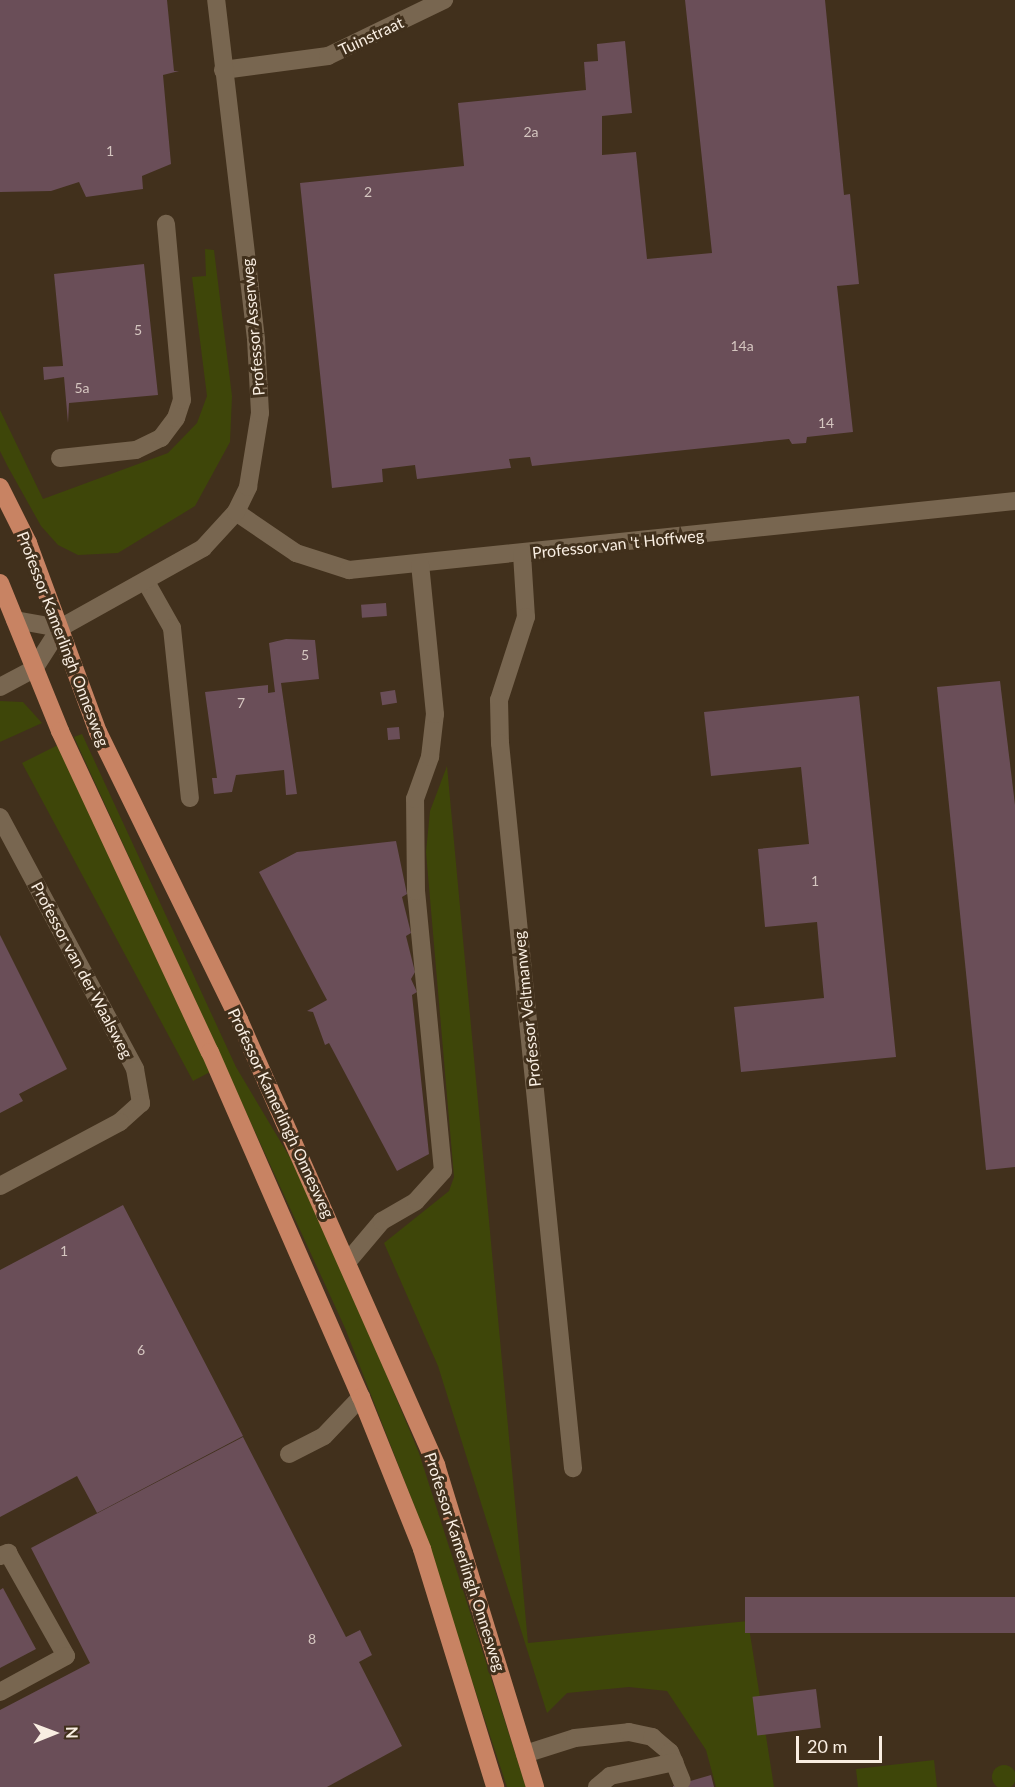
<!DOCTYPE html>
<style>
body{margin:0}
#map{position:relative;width:1015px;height:1787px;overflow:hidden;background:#41301c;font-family:Lato,sans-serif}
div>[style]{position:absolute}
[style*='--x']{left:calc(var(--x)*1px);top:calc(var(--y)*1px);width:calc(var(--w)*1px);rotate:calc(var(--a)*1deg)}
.green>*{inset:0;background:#3e4609}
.round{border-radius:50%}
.building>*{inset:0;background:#6a4e58;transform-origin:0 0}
.minor>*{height:18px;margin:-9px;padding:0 9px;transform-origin:9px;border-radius:9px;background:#786650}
.major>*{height:18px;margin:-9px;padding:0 9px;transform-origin:9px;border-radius:9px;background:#c88363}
span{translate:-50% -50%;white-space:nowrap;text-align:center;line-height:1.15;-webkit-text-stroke:6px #41301c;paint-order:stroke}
.number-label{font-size:14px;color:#d5c6c0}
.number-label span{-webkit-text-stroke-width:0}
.street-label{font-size:16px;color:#f9eee2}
.north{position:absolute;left:24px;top:1703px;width:60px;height:60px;-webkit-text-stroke:4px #41301c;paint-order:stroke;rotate:89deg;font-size:16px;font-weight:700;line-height:24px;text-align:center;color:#f9eee2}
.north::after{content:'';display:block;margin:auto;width:21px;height:27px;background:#f9eee2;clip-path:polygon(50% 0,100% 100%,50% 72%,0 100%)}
.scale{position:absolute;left:796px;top:1736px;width:86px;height:27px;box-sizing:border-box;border:3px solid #f9eee2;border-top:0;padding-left:8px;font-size:18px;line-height:21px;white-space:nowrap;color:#f9eee2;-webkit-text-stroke:4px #41301c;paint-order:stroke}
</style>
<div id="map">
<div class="green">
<div style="clip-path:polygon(205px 249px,214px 250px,232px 396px,230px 442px,195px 506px,118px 553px,78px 555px,58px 545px,41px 526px,8px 467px,0 451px,0 410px,43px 499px,168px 453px,197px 423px,207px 396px,192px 277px,206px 276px)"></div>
<div style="clip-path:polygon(0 701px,23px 702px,42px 723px,0 742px)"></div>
<div style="clip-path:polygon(82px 734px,236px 1067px,292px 1161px,358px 1306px,419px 1453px,526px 1787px,507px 1787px,415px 1508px,345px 1328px,74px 737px)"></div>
<div style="clip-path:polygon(60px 744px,210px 1072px,193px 1081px,22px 763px)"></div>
<div style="clip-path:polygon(447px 766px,528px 1643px,748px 1621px,774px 1787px,716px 1787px,706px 1750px,667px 1691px,629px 1687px,567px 1693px,547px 1713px,438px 1366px,384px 1243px,449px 1191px,454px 1177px,426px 852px,430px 811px)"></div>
<div style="clip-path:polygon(934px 1760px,937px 1787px,858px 1787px,856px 1769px)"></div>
<div class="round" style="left:992px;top:1765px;width:24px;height:24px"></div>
</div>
<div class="building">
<div style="clip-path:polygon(0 0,167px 0,174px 71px,179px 71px,163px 75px,171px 164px,142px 176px,143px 189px,86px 197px,79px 182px,51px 191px,0 192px)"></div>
<div style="clip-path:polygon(685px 0,825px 0,844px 195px,850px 194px,859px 284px,837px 286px,853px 432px,807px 437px,806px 443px,792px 444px,789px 439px,532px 466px,530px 457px,509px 459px,511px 468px,417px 479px,415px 465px,382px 469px,383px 482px,332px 488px,300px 183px,464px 166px,458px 103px,586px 90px,584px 62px,598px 61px,597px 44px,625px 41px,632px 113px,602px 116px,602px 155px,636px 152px,647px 259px,712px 253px)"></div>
<div style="clip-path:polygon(144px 264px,158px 395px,69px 403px,68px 423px,64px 377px,44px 380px,43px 367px,63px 366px,54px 274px)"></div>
<div style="left:386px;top:603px;width:13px;height:25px;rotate:86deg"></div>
<div style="clip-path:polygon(286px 639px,315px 640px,319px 679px,281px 683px,297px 794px,286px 795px,284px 770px,236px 775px,232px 792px,214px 794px,212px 778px,217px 778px,205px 692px,268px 685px,268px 693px,275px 692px,269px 643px)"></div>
<div style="clip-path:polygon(1000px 681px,1015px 805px,1015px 1167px,986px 1170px,937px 687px)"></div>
<div style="left:395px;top:690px;width:13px;height:15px;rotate:81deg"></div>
<div style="clip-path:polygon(859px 696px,896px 1057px,741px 1072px,734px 1007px,824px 998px,820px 956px,817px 922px,765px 927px,758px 849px,809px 844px,801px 767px,711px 776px,704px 712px)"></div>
<div style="left:399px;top:727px;width:12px;height:12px;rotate:85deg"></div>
<div style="clip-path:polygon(396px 841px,407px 894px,402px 897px,411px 933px,406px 936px,415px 972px,411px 979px,417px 992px,412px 995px,429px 1154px,397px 1171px,329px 1043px,325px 1045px,313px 1012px,307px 1011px,327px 1000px,259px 872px,297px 852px)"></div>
<div style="clip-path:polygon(0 935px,67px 1069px,19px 1094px,23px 1101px,0 1113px)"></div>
<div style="clip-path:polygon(123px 1205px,243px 1436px,97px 1513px,77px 1476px,0 1517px,0 1270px)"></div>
<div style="clip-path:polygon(243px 1437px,346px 1637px,360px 1630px,372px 1655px,359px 1662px,402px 1746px,327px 1787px,0 1787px,0 1710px,90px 1663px,31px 1548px)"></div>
<div style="clip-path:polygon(3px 1588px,36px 1649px,0 1668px,0 1590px)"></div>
<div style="left:1015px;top:1597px;width:36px;height:270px;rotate:90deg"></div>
<div style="left:816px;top:1689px;width:39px;height:64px;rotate:83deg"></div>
<div style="clip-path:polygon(711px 1775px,714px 1787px,673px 1787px,673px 1786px)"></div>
</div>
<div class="minor">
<div style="--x:223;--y:70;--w:106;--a:-7.6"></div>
<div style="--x:328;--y:56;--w:129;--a:-25.8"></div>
<div style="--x:60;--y:458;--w:76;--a:-6"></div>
<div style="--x:136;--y:450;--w:28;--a:-26"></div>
<div style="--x:161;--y:438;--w:25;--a:-53"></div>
<div style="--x:176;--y:418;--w:19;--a:-72"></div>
<div style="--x:182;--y:400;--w:177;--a:-95.2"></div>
<div style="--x:236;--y:512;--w:73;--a:34.3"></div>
<div style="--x:296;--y:553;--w:56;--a:17.8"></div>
<div style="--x:349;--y:570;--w:670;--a:-5.91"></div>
<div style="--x:522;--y:554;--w:63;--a:86.4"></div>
<div style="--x:526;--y:617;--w:87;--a:108"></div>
<div style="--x:499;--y:700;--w:43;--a:88.7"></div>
<div style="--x:500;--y:743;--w:729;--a:84.25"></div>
<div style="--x:146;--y:582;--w:53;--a:60.5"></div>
<div style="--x:172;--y:628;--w:171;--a:84"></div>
<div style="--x:15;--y:620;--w:46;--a:10.1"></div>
<div style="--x:0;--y:687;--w:38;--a:-28"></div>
<div style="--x:34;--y:669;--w:49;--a:-57.6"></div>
<div style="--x:60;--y:628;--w:164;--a:-29.2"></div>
<div style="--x:203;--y:548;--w:49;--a:-47.5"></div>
<div style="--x:236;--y:512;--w:28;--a:-64"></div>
<div style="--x:248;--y:487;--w:75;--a:-80.8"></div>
<div style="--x:260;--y:413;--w:74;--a:-93.1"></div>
<div style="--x:256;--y:339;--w:341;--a:-96.7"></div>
<div style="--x:0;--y:817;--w:286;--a:61.8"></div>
<div style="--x:135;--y:1069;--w:35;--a:80"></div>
<div style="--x:141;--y:1103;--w:28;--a:138"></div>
<div style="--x:120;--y:1122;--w:136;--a:151.9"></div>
<div style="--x:349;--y:1260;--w:51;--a:-49.8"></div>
<div style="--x:382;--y:1221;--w:39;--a:-30"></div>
<div style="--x:416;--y:1201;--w:40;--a:-48"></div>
<div style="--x:443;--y:1171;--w:281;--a:-95.5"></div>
<div style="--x:416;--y:891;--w:92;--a:-90.6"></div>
<div style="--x:415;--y:799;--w:45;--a:-70.3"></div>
<div style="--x:430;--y:757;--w:43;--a:-83.4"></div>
<div style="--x:435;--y:714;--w:150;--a:-95.7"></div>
<div style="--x:289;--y:1454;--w:39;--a:-27"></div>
<div style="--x:324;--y:1436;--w:54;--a:-46.5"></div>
<div style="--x:0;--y:1556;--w:9;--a:-21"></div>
<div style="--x:8;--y:1553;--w:118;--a:60.6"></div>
<div style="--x:66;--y:1656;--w:75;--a:151.4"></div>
<div style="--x:525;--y:1754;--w:52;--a:-17.7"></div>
<div style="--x:575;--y:1738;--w:54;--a:-6.3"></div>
<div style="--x:629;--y:1732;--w:24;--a:12"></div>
<div style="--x:652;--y:1737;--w:23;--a:40"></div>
<div style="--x:670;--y:1752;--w:31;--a:68"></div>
<div style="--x:597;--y:1787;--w:17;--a:-40"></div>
<div style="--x:610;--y:1776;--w:66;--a:-12.2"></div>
</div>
<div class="major">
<div style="--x:0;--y:487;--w:63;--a:63.4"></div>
<div style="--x:28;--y:543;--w:202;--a:69.7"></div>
<div style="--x:98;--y:732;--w:321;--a:63.9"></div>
<div style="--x:239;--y:1020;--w:487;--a:66.1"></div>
<div style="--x:436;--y:1465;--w:337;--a:72.9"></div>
<div style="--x:0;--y:583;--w:160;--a:67.9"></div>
<div style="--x:60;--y:731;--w:354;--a:65"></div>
<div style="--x:210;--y:1052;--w:377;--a:66.4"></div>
<div style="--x:361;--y:1397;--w:164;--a:68.1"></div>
<div style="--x:422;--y:1549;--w:249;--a:72.9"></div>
</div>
<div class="number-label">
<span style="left:531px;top:132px">2a</span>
<span style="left:110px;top:151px">1</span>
<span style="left:368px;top:192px">2</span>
<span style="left:138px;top:330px">5</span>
<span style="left:742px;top:346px">14a</span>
<span style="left:82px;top:388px">5a</span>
<span style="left:826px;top:423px">14</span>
<span style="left:305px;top:655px">5</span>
<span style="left:241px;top:703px">7</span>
<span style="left:815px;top:881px">1</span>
<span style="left:64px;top:1251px">1</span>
<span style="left:141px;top:1350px">6</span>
<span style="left:312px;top:1639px">8</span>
</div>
<div class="street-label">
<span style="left:371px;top:36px;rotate:-25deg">Tuinstraat</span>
<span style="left:253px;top:327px;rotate:-95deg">Professor Asserweg</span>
<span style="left:618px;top:544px;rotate:-6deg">Professor van 't Hoffweg</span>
<span style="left:63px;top:639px;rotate:69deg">Professor Kamerlingh Onnesweg</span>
<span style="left:82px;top:970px;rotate:62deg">Professor van der Waalsweg</span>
<span style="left:527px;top:1009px;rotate:-96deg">Professor Veltmanweg</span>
<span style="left:281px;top:1113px;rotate:65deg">Professor Kamerlingh Onnesweg</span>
<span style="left:465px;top:1562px;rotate:72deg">Professor Kamerlingh Onnesweg</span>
</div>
<div class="north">N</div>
<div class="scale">20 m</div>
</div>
